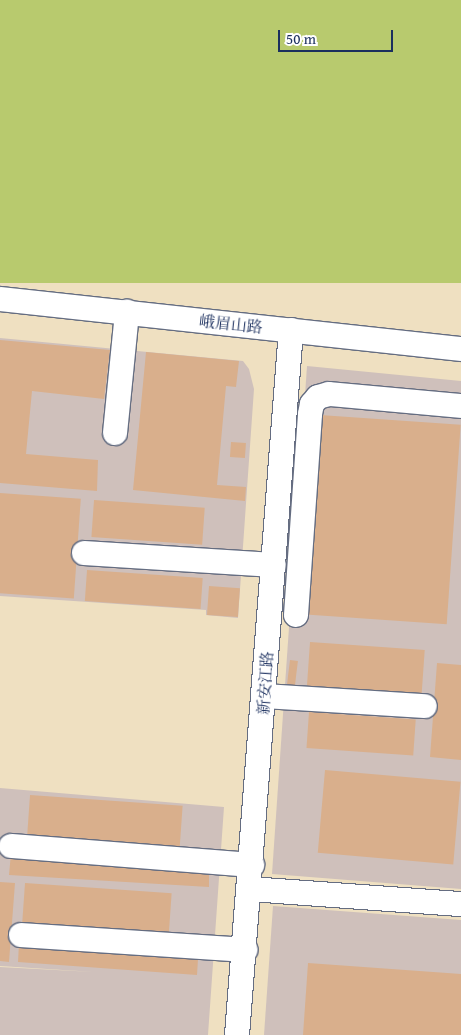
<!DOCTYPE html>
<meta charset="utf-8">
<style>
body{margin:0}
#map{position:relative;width:461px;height:1035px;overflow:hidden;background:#efe0c1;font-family:"Gentium Book Plus","Noto Serif SC",serif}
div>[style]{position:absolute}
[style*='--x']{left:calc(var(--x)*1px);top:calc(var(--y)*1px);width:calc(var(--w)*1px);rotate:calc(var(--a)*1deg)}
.industrial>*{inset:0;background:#cfc0bb}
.green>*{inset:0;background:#b8ca6e;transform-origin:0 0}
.building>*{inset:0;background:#d9af8c;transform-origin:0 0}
.roads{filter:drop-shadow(1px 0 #656d81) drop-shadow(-1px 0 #656d81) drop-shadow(0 1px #656d81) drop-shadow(0 -1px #656d81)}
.minor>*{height:24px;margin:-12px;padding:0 12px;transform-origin:12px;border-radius:12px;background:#fff}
span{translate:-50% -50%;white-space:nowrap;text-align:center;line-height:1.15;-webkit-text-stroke:4.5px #fff;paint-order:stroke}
.street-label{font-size:16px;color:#1b2f5e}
.scale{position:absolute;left:278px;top:30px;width:115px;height:22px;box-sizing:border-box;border:2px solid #1b2f5e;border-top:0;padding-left:6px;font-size:15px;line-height:18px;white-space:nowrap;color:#1b2f5e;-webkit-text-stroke:4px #fff;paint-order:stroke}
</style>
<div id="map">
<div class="industrial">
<div style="clip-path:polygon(0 338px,243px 361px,249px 369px,254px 389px,238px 618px,206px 615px,206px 610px,0 596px)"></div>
<div style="clip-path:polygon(307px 366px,461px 381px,461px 889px,272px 874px)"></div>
<div style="clip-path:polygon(0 788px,224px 807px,208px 1035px,0 1035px,0 967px,94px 972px,0 966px)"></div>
<div style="clip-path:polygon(273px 906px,461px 920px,461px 1035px,264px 1035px)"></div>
</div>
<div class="green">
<div style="left:0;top:0;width:461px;height:283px"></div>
</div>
<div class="building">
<div style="clip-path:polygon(0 340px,110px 350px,104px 399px,32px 391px,26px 454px,98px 460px,97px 491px,0 483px)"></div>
<div style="clip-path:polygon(146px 352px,239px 361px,236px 387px,226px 386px,217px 485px,246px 487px,245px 501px,133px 490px)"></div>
<div style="left:320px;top:415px;width:141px;height:200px;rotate:4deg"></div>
<div style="left:231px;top:442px;width:15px;height:15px;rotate:4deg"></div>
<div style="left:0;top:493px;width:81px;height:100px;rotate:4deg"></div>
<div style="left:94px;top:500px;width:111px;height:37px;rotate:4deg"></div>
<div style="left:87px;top:570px;width:116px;height:31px;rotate:4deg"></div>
<div style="left:209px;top:586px;width:31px;height:29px;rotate:4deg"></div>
<div style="left:310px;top:642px;width:115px;height:45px;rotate:4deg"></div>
<div style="left:290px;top:660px;width:8px;height:27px;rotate:7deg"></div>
<div style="clip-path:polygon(437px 663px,461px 665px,461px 760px,430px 757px)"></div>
<div style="left:309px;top:712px;width:107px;height:36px;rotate:4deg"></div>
<div style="left:325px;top:770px;width:136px;height:83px;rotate:5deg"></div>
<div style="left:30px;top:795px;width:153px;height:46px;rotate:4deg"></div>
<div style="clip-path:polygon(11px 853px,179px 865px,179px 872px,209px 874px,209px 887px,9px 875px)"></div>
<div style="clip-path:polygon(0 882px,15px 883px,9px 962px,0 961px)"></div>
<div style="left:25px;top:883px;width:147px;height:44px;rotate:4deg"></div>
<div style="clip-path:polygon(19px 943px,98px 952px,198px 959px,197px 975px,18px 962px)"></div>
<div style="clip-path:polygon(308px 963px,461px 974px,461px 1035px,303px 1035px)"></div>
</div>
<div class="roads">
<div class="minor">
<div style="--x:0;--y:299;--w:464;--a:6.2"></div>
<div style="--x:115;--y:433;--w:122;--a:-84.3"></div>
<div style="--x:84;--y:553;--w:190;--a:3.6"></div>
<div style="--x:296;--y:615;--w:201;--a:-86"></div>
<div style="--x:310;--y:414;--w:10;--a:-79"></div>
<div style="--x:312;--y:404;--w:9;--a:-49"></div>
<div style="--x:318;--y:397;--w:11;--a:-15"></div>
<div style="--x:329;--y:394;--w:133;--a:5.2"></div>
<div style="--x:264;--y:696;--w:161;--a:3.6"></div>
<div style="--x:11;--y:846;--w:242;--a:4.5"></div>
<div style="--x:250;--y:889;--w:212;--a:4.1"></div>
<div style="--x:21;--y:935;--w:225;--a:3.8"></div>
<div style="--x:237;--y:1035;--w:707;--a:-85.62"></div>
</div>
</div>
<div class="street-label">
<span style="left:231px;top:324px;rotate:6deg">峨眉山路</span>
<span style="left:265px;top:683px;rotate:-86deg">新安江路</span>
</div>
<div class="scale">50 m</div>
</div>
